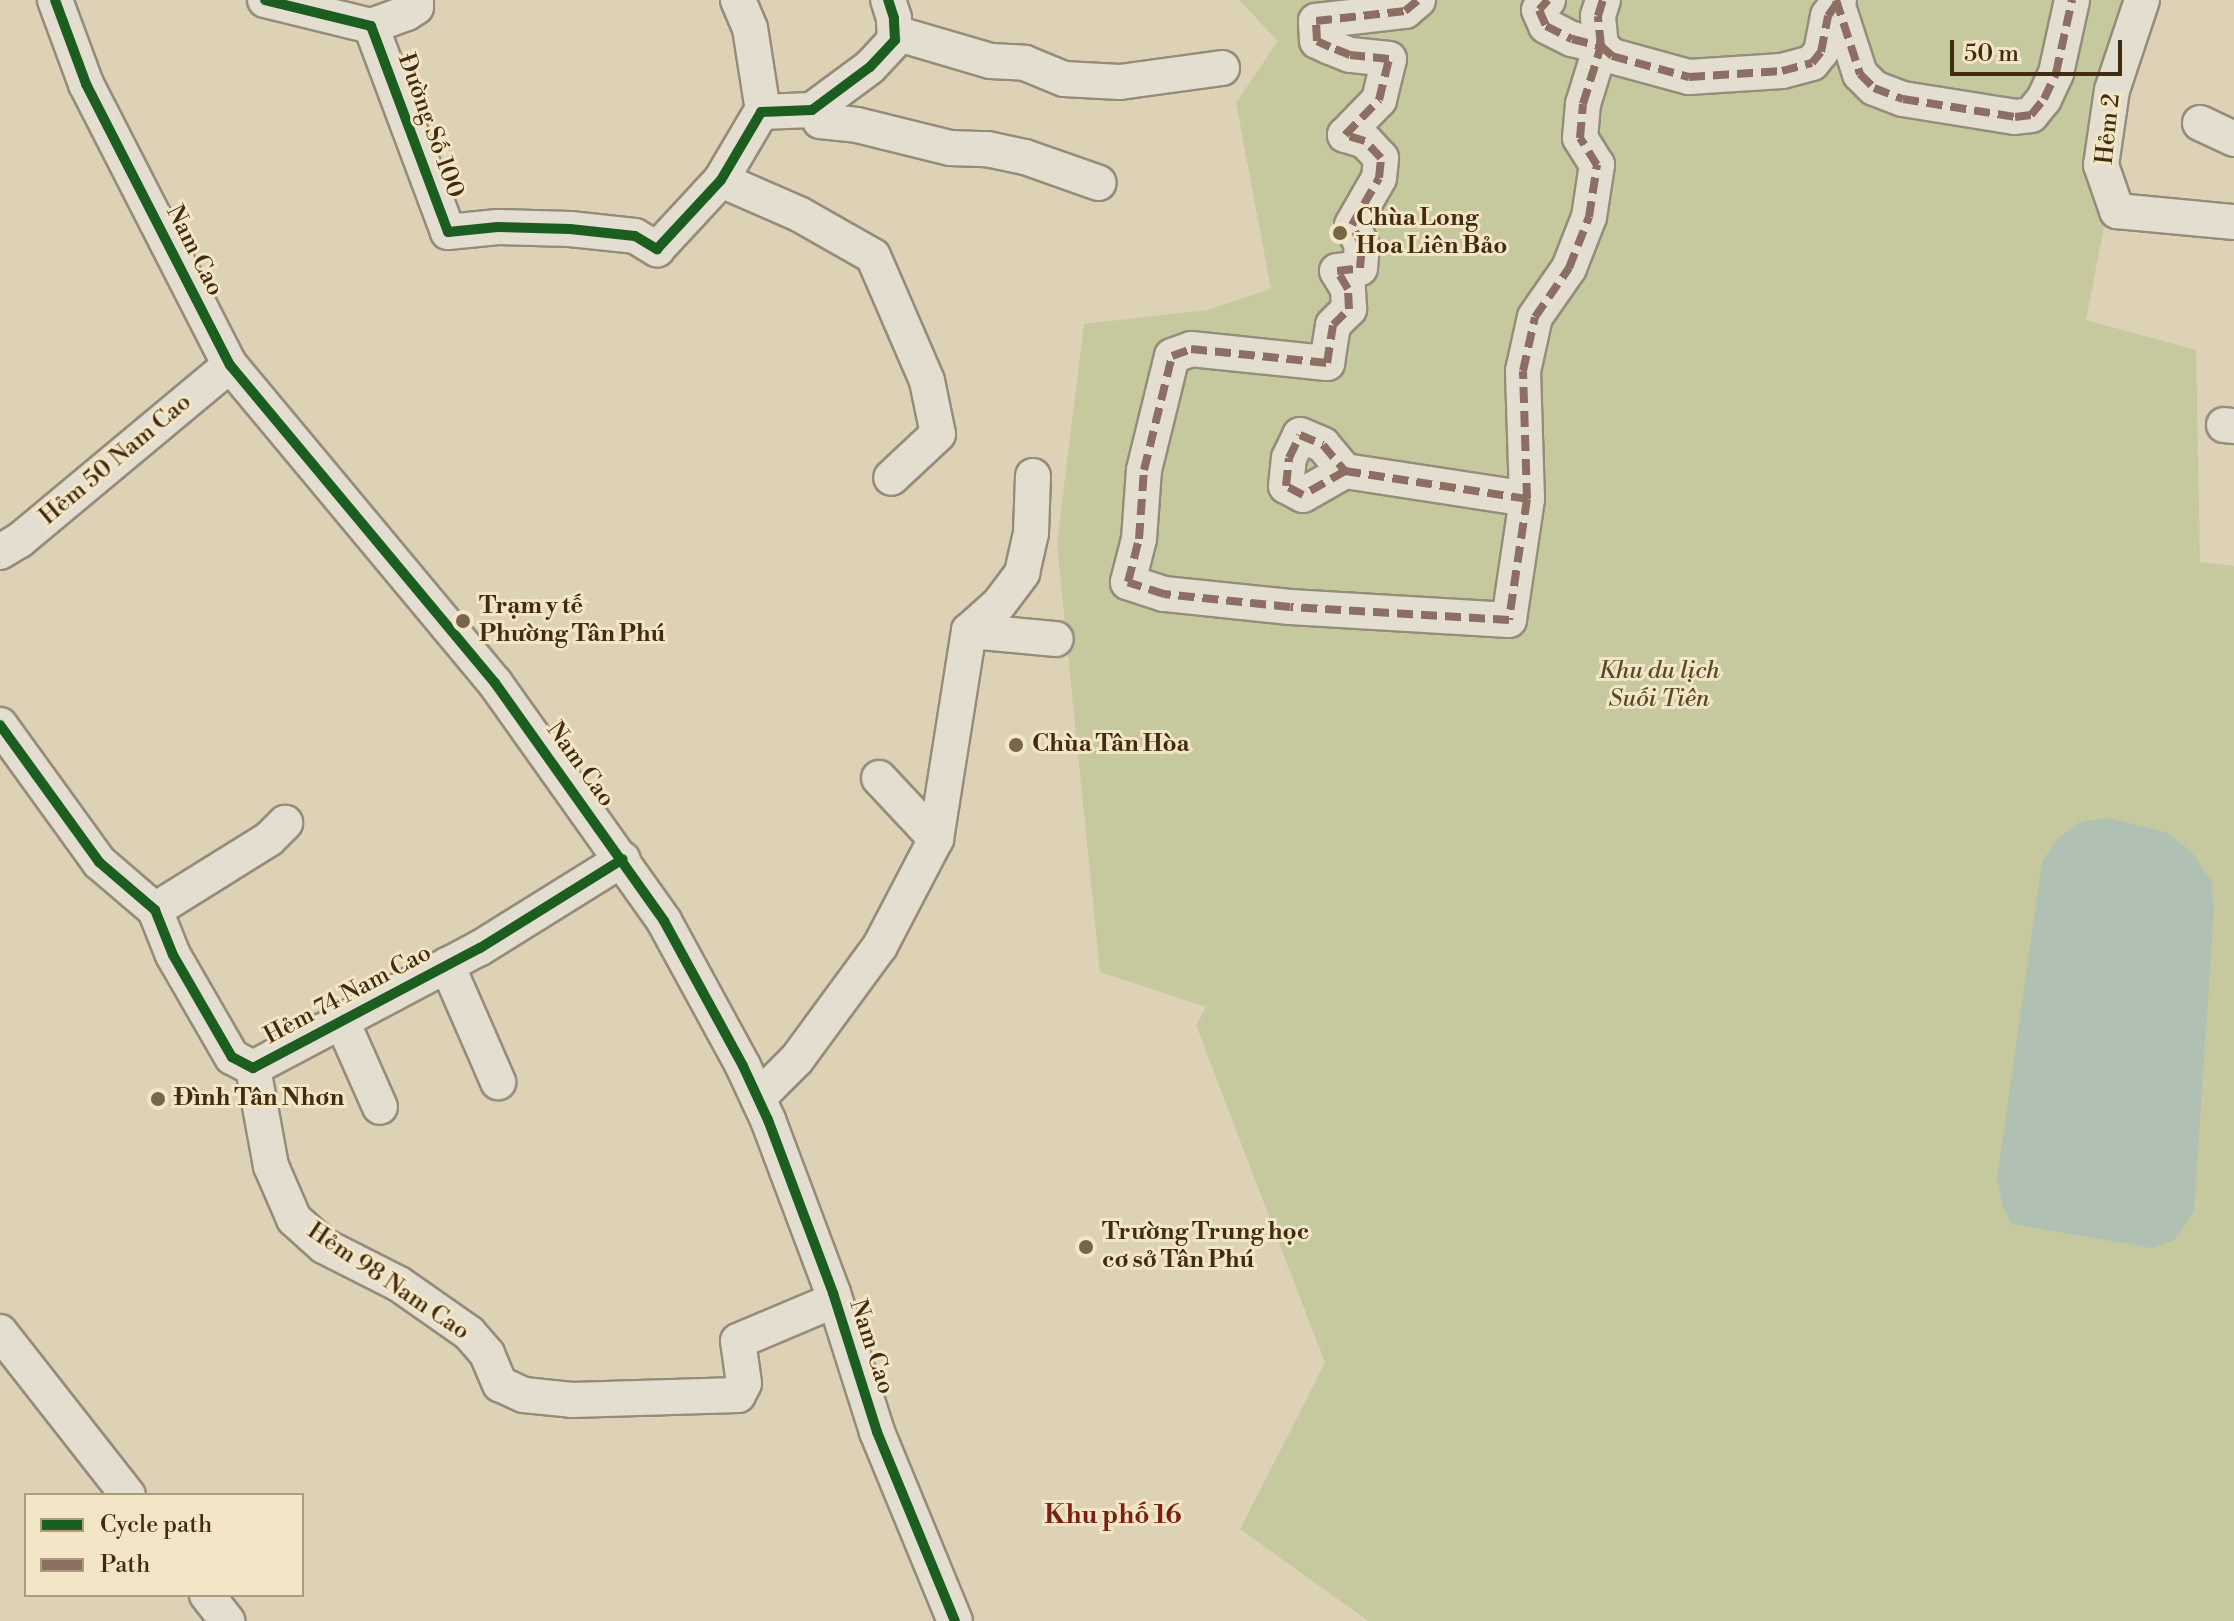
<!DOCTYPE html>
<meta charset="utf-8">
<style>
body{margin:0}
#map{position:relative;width:2234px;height:1621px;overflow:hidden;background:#ddd2b6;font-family:"Libre Bodoni",serif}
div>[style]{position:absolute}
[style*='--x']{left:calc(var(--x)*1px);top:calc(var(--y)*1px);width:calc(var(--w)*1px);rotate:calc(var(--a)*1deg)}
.green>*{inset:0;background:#c6c89e}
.water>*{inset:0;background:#b0c0b2}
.roads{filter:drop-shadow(2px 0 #958c7a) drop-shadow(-2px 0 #958c7a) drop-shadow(0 2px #958c7a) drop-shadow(0 -2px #958c7a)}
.minor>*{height:34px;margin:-17px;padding:0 17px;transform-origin:17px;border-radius:17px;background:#e3ded0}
.quiet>*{height:8px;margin-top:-4px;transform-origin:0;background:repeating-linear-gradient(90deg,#8d6e63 0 16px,transparent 0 24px)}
.cycleway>*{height:10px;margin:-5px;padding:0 5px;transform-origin:5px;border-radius:5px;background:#1b5e20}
.dots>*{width:22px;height:22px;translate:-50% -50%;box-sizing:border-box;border:4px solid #f3e6c6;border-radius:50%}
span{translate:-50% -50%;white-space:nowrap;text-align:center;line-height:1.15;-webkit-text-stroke:6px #f3e6c6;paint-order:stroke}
.street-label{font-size:24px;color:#422c11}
.poi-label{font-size:24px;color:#422c11;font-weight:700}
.left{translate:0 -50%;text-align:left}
.park-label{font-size:24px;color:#594929;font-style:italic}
.neighbourhood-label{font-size:26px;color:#7a1f14;font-weight:700}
.legend{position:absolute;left:24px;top:1493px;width:280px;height:104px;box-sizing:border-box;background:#f3e6c6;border:2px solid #ac9c7e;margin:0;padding:10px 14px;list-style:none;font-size:24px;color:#422c11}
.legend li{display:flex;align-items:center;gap:16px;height:40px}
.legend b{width:40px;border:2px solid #ac9c7e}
.scale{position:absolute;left:1950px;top:40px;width:172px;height:36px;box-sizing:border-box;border:4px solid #422c11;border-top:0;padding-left:10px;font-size:24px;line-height:28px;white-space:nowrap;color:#422c11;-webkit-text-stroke:6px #f3e6c6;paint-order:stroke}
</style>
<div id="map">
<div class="green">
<div style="clip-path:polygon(1239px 0,2136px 0,2105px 222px,2086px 320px,2196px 350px,2200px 562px,2234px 566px,2234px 1621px,1368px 1621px,1240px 1529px,1325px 1363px,1196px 1025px,1206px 1007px,1100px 972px,1057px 544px,1084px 324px,1208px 310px,1271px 289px,1236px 103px,1278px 41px)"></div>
</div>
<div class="water">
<div style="clip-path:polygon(2108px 818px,2168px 833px,2193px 854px,2211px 880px,2214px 907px,2194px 1211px,2174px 1240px,2152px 1248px,2012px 1224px,2003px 1208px,1997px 1179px,2042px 862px,2058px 838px,2081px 822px)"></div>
</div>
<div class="roads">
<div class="minor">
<div style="--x:55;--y:0;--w:90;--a:69.7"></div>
<div style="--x:86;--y:84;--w:316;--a:62.9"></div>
<div style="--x:230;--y:365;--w:414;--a:50.2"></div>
<div style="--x:495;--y:683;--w:292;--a:54.6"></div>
<div style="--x:664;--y:921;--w:165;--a:61.4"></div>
<div style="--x:743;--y:1066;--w:60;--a:65.2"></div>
<div style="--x:768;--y:1120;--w:185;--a:69.4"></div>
<div style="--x:833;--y:1293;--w:146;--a:72.4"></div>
<div style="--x:877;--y:1432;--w:204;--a:67.6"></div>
<div style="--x:265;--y:0;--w:109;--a:13.8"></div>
<div style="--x:371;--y:26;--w:220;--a:69.5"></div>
<div style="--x:448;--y:232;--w:50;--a:-5.7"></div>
<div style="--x:498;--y:227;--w:72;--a:1.6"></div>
<div style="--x:570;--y:229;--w:65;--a:6.1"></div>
<div style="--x:635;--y:236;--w:26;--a:31"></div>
<div style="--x:657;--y:249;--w:94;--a:-47.2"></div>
<div style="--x:721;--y:180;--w:79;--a:-59.5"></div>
<div style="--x:761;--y:112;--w:51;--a:-2.2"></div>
<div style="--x:812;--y:110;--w:72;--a:-36.6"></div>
<div style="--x:870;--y:67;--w:37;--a:-47"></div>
<div style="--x:895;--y:40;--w:22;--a:-93"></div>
<div style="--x:894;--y:18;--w:19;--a:-108"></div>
<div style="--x:738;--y:0;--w:30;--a:67"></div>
<div style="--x:750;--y:28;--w:84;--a:81.1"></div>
<div style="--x:1548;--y:0;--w:13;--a:132"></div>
<div style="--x:1539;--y:10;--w:17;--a:66"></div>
<div style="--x:1546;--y:26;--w:29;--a:27"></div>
<div style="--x:1572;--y:39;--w:30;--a:14"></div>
<div style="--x:1601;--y:46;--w:15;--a:42"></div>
<div style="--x:1612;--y:56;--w:80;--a:15.3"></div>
<div style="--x:1689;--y:77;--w:93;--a:-3.7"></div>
<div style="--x:1782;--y:71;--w:31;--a:-15"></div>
<div style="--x:1812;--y:63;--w:14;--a:-51"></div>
<div style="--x:1821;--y:52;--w:37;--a:-79"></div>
<div style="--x:1828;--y:16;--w:19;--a:-55"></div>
<div style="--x:1836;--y:0;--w:78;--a:72"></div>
<div style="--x:1860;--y:74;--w:20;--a:45"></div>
<div style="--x:1874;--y:88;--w:31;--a:21"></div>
<div style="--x:1903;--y:99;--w:113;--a:9.1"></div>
<div style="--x:2015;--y:117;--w:16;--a:-7"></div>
<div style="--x:2031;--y:115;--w:21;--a:-51"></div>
<div style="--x:2044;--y:99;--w:29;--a:-65"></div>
<div style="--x:2056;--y:73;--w:75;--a:-77.6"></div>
<div style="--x:2142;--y:0;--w:95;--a:108.4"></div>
<div style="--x:2112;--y:90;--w:76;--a:98.3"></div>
<div style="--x:2101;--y:165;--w:49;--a:70.8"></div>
<div style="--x:2117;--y:211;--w:118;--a:5.4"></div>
<div style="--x:371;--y:26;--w:38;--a:-20"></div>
<div style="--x:407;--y:13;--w:11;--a:-34"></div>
<div style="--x:416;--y:7;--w:7;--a:-90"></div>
<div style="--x:895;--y:33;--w:100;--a:16.3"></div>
<div style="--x:991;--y:61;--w:34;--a:3"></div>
<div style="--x:1025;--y:63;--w:42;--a:22.3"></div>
<div style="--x:1064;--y:79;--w:56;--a:3.1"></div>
<div style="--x:1120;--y:82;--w:103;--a:-7.8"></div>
<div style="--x:820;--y:121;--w:37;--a:6"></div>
<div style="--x:857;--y:125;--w:96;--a:13.9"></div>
<div style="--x:950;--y:148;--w:37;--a:2"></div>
<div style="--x:987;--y:149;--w:39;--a:12"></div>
<div style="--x:1025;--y:157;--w:78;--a:19.4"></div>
<div style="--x:2200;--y:123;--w:38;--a:25"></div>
<div style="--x:721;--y:180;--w:85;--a:23.6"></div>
<div style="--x:799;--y:214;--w:85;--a:29.6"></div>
<div style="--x:873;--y:256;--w:136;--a:66.6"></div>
<div style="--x:927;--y:381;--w:54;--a:78.3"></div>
<div style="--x:938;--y:434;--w:64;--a:136.9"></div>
<div style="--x:2224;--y:425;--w:10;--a:6"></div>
<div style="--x:1345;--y:471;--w:48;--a:150.3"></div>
<div style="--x:1303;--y:495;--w:19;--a:-152"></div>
<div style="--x:1286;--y:486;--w:28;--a:-84"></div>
<div style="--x:1289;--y:458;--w:25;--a:-64"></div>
<div style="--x:1300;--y:435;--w:25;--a:23"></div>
<div style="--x:1323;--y:445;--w:34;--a:50"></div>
<div style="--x:1345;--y:471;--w:184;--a:8.7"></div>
<div style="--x:1527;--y:499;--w:122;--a:98.5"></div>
<div style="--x:1509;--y:620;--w:219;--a:-176.6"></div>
<div style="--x:1290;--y:607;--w:127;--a:-174.1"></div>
<div style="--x:1164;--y:594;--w:38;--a:-162"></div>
<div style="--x:1128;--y:582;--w:44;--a:-75.7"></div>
<div style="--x:1139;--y:539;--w:69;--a:-85.9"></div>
<div style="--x:1144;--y:470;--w:117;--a:-76.2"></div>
<div style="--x:1172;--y:356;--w:20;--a:-20"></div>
<div style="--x:1191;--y:349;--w:137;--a:5.9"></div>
<div style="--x:1327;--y:363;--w:38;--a:-81"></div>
<div style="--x:1333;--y:325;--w:23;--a:-45"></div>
<div style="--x:1349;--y:309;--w:20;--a:-93"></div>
<div style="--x:1348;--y:289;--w:21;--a:-121"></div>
<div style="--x:1337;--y:271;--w:23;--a:-7"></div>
<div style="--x:1360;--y:268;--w:22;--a:-85"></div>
<div style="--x:1362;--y:246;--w:23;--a:-115"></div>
<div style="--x:1352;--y:225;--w:54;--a:-60.1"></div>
<div style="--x:1379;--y:178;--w:20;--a:-84"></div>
<div style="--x:1381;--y:158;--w:23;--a:-133"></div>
<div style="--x:1365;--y:141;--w:21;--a:-163"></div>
<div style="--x:1345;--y:135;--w:49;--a:-45.8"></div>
<div style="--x:1379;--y:100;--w:42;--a:-76.3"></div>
<div style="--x:1389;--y:59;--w:39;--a:-174"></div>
<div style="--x:1350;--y:55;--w:22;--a:-158"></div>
<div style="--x:1330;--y:47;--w:14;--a:-155"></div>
<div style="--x:1317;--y:41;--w:20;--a:-93"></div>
<div style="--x:1316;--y:21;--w:90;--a:-6.4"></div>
<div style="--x:1405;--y:11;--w:17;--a:-40"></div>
<div style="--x:1527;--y:499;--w:128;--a:-91.8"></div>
<div style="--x:1523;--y:371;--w:55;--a:-77.5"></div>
<div style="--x:1535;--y:317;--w:60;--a:-55.2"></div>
<div style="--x:1569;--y:268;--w:55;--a:-68.6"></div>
<div style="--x:1589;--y:217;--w:53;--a:-81.3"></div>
<div style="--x:1597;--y:165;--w:32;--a:-122"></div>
<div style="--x:1580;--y:138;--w:34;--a:-85"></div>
<div style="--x:1583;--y:104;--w:61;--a:-72.8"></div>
<div style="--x:1601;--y:46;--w:30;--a:-96"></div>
<div style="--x:1598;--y:16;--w:17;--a:-73"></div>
<div style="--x:0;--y:552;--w:23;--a:-31"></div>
<div style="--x:20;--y:540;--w:273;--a:-39.8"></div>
<div style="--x:969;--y:631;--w:40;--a:-42"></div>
<div style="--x:999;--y:604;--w:39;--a:-53"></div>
<div style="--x:1022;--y:573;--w:41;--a:-77.3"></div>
<div style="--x:1031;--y:533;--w:57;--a:-88"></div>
<div style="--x:0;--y:725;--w:169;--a:54.1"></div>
<div style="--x:99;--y:862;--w:74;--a:40.6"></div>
<div style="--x:155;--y:910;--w:48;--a:68.2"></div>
<div style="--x:173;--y:955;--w:118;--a:60"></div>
<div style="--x:232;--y:1057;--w:24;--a:28"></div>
<div style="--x:253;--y:1068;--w:257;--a:-27.9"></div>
<div style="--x:480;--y:948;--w:168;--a:-31.9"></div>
<div style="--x:879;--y:778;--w:83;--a:46.9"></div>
<div style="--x:155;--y:910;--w:134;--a:-31.9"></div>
<div style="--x:269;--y:839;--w:23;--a:-45"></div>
<div style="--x:447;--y:965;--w:128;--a:66.4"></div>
<div style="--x:341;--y:1019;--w:96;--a:66.1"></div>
<div style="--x:253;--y:1068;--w:100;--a:79.6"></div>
<div style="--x:271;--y:1166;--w:58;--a:66.5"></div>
<div style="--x:294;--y:1219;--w:40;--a:42"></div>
<div style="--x:324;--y:1246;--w:84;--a:26.9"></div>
<div style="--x:399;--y:1284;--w:85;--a:35"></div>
<div style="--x:469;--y:1333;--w:28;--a:49"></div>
<div style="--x:487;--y:1354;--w:33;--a:67"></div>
<div style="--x:500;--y:1384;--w:26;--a:25"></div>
<div style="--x:524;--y:1395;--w:48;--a:5.9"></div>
<div style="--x:572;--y:1400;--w:166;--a:-1.7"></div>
<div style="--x:738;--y:1395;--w:13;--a:-63"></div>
<div style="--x:744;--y:1383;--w:42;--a:-98.1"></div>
<div style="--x:738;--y:1341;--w:105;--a:-22.9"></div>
<div style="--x:758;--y:1098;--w:55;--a:-45"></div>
<div style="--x:797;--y:1059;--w:140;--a:-53.7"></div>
<div style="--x:880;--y:946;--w:121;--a:-62.4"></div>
<div style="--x:936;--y:839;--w:211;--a:-81"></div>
<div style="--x:969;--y:631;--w:87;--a:5.3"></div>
<div style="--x:0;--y:1332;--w:207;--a:51.9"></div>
<div style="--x:207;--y:1595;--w:33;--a:52"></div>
</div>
</div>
<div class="quiet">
<div style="--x:1548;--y:0;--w:13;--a:132"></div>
<div style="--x:1539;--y:10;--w:17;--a:66"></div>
<div style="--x:1546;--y:26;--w:29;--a:27"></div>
<div style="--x:1572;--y:39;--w:30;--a:14"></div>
<div style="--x:1601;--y:46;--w:15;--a:42"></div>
<div style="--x:1612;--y:56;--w:80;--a:15.3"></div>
<div style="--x:1689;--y:77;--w:93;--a:-3.7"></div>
<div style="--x:1782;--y:71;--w:31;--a:-15"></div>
<div style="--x:1812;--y:63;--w:14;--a:-51"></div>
<div style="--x:1821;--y:52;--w:37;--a:-79"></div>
<div style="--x:1828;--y:16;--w:19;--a:-55"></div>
<div style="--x:1836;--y:0;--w:78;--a:72"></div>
<div style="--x:1860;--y:74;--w:20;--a:45"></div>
<div style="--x:1874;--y:88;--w:31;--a:21"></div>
<div style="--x:1903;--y:99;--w:113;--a:9.1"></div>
<div style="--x:2015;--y:117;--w:16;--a:-7"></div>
<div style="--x:2031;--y:115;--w:21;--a:-51"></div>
<div style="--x:2044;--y:99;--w:29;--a:-65"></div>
<div style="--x:2056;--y:73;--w:75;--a:-77.6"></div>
<div style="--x:1345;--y:471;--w:48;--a:150.3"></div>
<div style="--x:1303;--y:495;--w:19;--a:-152"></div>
<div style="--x:1286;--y:486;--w:28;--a:-84"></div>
<div style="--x:1289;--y:458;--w:25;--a:-64"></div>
<div style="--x:1300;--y:435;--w:25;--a:23"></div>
<div style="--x:1323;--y:445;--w:34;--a:50"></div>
<div style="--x:1345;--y:471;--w:184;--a:8.7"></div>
<div style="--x:1527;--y:499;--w:122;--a:98.5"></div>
<div style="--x:1509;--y:620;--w:219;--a:-176.6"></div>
<div style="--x:1290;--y:607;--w:127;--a:-174.1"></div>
<div style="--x:1164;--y:594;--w:38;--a:-162"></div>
<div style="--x:1128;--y:582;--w:44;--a:-75.7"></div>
<div style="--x:1139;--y:539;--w:69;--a:-85.9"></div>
<div style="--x:1144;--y:470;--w:117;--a:-76.2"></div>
<div style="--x:1172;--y:356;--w:20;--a:-20"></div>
<div style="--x:1191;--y:349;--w:137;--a:5.9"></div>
<div style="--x:1327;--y:363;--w:38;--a:-81"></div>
<div style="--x:1333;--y:325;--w:23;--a:-45"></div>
<div style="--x:1349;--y:309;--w:20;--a:-93"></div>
<div style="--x:1348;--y:289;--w:21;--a:-121"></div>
<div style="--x:1337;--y:271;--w:23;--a:-7"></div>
<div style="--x:1360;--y:268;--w:22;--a:-85"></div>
<div style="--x:1362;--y:246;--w:23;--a:-115"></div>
<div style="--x:1352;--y:225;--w:54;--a:-60.1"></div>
<div style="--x:1379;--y:178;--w:20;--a:-84"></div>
<div style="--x:1381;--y:158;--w:23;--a:-133"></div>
<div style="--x:1365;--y:141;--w:21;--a:-163"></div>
<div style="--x:1345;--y:135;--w:49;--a:-45.8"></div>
<div style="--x:1379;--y:100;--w:42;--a:-76.3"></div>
<div style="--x:1389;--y:59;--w:39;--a:-174"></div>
<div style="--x:1350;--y:55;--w:22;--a:-158"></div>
<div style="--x:1330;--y:47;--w:14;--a:-155"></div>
<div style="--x:1317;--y:41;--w:20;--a:-93"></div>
<div style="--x:1316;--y:21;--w:90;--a:-6.4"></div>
<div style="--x:1405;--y:11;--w:17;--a:-40"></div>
<div style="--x:1527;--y:499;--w:128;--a:-91.8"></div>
<div style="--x:1523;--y:371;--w:55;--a:-77.5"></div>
<div style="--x:1535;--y:317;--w:60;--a:-55.2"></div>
<div style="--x:1569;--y:268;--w:55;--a:-68.6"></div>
<div style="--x:1589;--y:217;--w:53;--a:-81.3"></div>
<div style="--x:1597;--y:165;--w:32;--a:-122"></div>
<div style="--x:1580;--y:138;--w:34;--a:-85"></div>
<div style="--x:1583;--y:104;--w:61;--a:-72.8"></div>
<div style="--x:1601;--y:46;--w:30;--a:-96"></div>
<div style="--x:1598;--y:16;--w:17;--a:-73"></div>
</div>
<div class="cycleway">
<div style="--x:55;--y:0;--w:90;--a:69.7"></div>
<div style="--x:86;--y:84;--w:316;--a:62.9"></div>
<div style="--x:230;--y:365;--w:414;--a:50.2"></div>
<div style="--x:495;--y:683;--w:292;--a:54.6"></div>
<div style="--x:664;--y:921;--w:165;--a:61.4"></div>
<div style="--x:743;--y:1066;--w:60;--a:65.2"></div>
<div style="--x:768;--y:1120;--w:185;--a:69.4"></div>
<div style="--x:833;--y:1293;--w:146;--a:72.4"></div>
<div style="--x:877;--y:1432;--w:204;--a:67.6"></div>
<div style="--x:265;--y:0;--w:109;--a:13.8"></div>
<div style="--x:371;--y:26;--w:220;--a:69.5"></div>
<div style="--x:448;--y:232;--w:50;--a:-5.7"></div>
<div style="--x:498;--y:227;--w:72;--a:1.6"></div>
<div style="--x:570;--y:229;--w:65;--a:6.1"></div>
<div style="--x:635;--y:236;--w:26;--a:31"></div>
<div style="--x:657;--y:249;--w:94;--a:-47.2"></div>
<div style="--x:721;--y:180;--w:79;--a:-59.5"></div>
<div style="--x:761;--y:112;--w:51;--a:-2.2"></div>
<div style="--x:812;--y:110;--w:72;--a:-36.6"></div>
<div style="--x:870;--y:67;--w:37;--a:-47"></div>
<div style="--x:895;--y:40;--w:22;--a:-93"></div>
<div style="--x:894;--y:18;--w:19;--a:-108"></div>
<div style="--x:0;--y:725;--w:169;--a:54.1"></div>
<div style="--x:99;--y:862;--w:74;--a:40.6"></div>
<div style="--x:155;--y:910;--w:48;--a:68.2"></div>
<div style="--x:173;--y:955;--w:118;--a:60"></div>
<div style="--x:232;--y:1057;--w:24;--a:28"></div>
<div style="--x:253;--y:1068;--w:257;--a:-27.9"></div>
<div style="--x:480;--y:948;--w:168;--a:-31.9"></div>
</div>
<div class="dots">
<div style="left:1340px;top:233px;background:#78664b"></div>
<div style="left:463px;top:621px;background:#78664b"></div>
<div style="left:1016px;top:745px;background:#78664b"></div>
<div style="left:158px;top:1099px;background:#78664b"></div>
<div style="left:1086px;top:1247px;background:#78664b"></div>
</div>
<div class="street-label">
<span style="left:430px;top:126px;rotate:70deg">Đường Số 100</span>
<span style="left:2109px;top:129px;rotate:-84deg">Hẻm 2</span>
<span style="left:194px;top:251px;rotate:63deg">Nam Cao</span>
<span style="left:116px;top:460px;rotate:-40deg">Hẻm 50 Nam Cao</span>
<span style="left:580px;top:765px;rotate:54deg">Nam Cao</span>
<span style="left:348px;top:995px;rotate:-28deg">Hẻm 74 Nam Cao</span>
<span style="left:388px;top:1282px;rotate:34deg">Hẻm 98 Nam Cao</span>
<span style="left:871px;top:1347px;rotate:72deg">Nam Cao</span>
</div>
<div class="poi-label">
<span class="left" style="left:1356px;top:233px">Chùa Long<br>Hoa Liên Bảo</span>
<span class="left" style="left:479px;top:621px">Trạm y tế<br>Phường Tân Phú</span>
<span class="left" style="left:1032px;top:745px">Chùa Tân Hòa</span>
<span class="left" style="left:174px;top:1099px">Đình Tân Nhơn</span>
<span class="left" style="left:1102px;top:1247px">Trường Trung học<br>cơ sở Tân Phú</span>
</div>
<div class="park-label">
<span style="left:1659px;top:686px">Khu du lịch<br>Suối Tiên</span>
</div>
<div class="neighbourhood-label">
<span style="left:1113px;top:1516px">Khu phố 16</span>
</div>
<ul class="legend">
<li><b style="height:10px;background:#1b5e20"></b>Cycle path</li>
<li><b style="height:10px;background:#8d6e63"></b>Path</li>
</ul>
<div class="scale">50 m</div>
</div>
